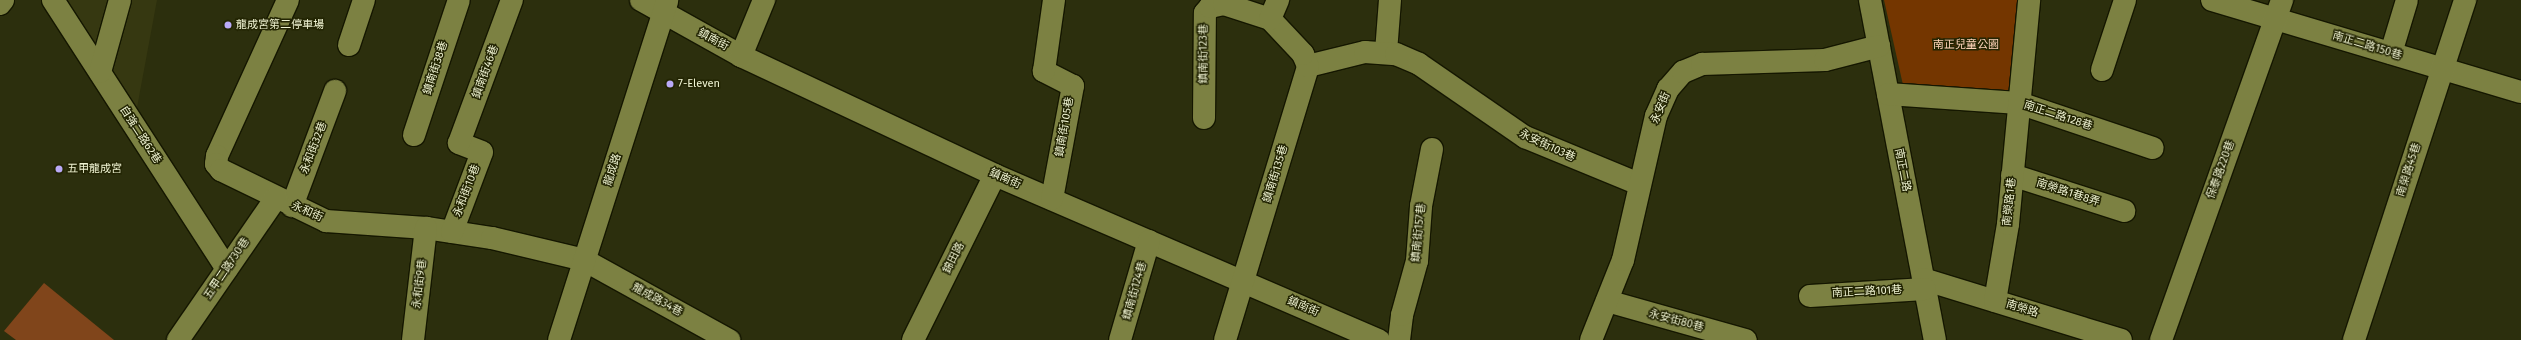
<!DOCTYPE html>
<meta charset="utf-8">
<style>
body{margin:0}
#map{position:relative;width:2521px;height:340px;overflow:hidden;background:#2c2f0d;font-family:"Fira Sans","Noto Sans TC",sans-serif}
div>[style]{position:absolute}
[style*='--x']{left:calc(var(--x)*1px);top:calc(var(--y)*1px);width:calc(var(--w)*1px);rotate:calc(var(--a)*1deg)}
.built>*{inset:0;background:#363811}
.green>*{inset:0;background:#743600}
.forest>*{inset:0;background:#80451b}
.roads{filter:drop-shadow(1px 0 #151700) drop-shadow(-1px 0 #151700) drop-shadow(0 1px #151700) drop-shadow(0 -1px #151700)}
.minor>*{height:22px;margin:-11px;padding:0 11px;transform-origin:11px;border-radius:11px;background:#7c8142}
.dots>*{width:11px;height:11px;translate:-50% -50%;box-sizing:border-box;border:2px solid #232503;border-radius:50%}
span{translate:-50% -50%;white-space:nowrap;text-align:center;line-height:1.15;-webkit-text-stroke:3px #232503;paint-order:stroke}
.poi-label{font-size:11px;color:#eff3d2}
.left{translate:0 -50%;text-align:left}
.street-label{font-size:11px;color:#eff3d2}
.park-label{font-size:11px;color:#fed3b8}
</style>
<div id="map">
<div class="built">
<div style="clip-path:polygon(59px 0,157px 0,136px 113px)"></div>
</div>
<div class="green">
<div style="clip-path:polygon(1884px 0,2019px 0,2009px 95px,1903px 85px)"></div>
</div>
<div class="forest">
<div style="clip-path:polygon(44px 283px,114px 340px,16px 340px,4px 331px)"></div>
</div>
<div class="roads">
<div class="minor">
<div style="--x:53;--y:0;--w:320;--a:57.1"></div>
<div style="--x:288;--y:0;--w:171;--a:114.5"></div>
<div style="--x:217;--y:156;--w:8;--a:97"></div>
<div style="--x:216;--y:164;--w:8;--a:50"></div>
<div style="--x:221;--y:170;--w:117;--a:25.9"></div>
<div style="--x:326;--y:221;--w:100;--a:4"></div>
<div style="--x:426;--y:228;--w:67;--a:8.6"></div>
<div style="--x:492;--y:238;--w:95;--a:13.4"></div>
<div style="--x:584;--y:260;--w:166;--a:28.9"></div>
<div style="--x:641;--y:0;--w:115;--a:29.2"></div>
<div style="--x:741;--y:56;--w:280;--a:25.1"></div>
<div style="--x:995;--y:175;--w:418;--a:23.3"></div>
<div style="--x:1870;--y:0;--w:346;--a:79.2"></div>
<div style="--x:2212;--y:0;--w:322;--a:16.6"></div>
<div style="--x:0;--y:4;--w:5;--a:-53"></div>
<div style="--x:349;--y:45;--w:47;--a:-71.6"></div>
<div style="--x:1386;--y:52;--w:52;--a:-85.6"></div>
<div style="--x:2391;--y:53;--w:55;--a:-73.2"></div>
<div style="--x:741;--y:56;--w:61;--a:-67.7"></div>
<div style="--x:1308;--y:66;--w:59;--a:-13.8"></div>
<div style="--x:1365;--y:52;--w:31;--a:4"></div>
<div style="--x:1396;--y:54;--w:25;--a:23"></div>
<div style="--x:1419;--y:64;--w:129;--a:34.6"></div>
<div style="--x:1525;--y:137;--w:123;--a:22.4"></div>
<div style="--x:2102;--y:70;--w:74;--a:-71.8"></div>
<div style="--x:100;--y:72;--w:75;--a:-74.5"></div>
<div style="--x:1888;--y:94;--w:131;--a:3.9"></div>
<div style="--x:2019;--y:103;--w:141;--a:18.6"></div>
<div style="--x:1204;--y:118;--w:105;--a:-89.5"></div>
<div style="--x:1205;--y:13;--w:8;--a:-50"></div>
<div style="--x:1210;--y:7;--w:14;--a:-12"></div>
<div style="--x:1224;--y:4;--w:48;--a:18.1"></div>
<div style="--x:414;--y:135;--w:142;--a:-71.6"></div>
<div style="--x:2012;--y:175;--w:118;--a:17.8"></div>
<div style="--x:1052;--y:199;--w:115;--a:-79.5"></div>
<div style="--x:1073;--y:86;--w:33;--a:-153"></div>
<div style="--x:1044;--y:71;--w:72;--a:-82"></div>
<div style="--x:292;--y:206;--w:123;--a:-69.5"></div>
<div style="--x:452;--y:232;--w:85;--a:-69.4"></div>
<div style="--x:482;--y:152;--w:25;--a:-159"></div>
<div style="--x:459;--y:143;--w:153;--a:-69.7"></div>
<div style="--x:1923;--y:279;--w:207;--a:17.1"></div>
<div style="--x:1810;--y:296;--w:115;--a:-3.5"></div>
<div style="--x:1607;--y:301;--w:144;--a:15.7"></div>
<div style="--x:1995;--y:301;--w:78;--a:-80.4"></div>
<div style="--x:2008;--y:224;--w:225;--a:-84.6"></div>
<div style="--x:178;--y:340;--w:173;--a:-55.4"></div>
<div style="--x:413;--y:340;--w:113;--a:-83.4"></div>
<div style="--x:559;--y:340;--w:356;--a:-72.3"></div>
<div style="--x:913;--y:340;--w:184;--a:-63.6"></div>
<div style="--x:1120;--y:340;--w:103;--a:-73.7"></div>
<div style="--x:1225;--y:340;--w:286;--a:-73.1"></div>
<div style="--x:1308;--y:66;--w:13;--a:-113"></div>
<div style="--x:1303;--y:54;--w:48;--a:-133.3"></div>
<div style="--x:1270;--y:19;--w:21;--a:-67"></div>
<div style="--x:1399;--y:340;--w:25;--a:-83"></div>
<div style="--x:1402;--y:315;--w:56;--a:-74.5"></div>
<div style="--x:1417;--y:261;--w:55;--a:-85.8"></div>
<div style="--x:1421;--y:206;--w:58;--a:-79.1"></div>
<div style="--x:1591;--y:340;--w:86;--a:-68.2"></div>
<div style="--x:1623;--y:260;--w:148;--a:-77.1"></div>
<div style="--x:1656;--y:116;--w:30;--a:-66"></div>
<div style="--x:1668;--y:89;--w:23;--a:-49"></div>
<div style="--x:1683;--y:72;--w:21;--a:-23"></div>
<div style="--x:1702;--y:64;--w:123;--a:-1.9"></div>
<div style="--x:1825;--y:60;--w:56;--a:-14.5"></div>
<div style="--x:2161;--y:340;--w:361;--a:-70.4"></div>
<div style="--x:2354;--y:340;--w:358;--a:-71.9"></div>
</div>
</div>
<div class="dots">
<div style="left:228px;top:25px;background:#baaaf7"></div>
<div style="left:670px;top:84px;background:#baaaf7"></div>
<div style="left:59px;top:169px;background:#baaaf7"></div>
</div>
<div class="poi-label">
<span class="left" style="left:236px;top:25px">龍成宮第二停車場</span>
<span class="left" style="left:678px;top:84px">7-Eleven</span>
<span class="left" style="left:67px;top:169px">五甲龍成宮</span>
</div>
<div class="street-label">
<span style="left:713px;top:40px;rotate:28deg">鎮南街</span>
<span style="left:2367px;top:46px;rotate:17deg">南正二路150巷</span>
<span style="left:1204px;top:54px;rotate:-90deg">鎮南街123巷</span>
<span style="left:436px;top:68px;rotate:-72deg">鎮南街38巷</span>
<span style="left:486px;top:72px;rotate:-70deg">鎮南街46巷</span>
<span style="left:1661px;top:108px;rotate:-68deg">永安街</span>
<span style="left:2058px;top:116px;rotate:18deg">南正二路128巷</span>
<span style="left:1065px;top:127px;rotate:-80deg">鎮南街105巷</span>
<span style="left:140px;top:135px;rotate:57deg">自強二路62巷</span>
<span style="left:1547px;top:146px;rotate:25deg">永安街103巷</span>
<span style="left:314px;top:148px;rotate:-69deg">永和街32巷</span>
<span style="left:613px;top:170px;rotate:-72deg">龍成路</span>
<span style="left:1902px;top:170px;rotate:79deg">南正二路</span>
<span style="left:2221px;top:170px;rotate:-70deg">保泰路220巷</span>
<span style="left:2409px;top:170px;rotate:-72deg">南榮路45巷</span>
<span style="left:1276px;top:174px;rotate:-73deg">鎮南街135巷</span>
<span style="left:1005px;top:179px;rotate:24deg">鎮南街</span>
<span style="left:467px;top:191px;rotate:-69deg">永和街10巷</span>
<span style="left:2068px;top:193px;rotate:18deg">南榮路1巷8弄</span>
<span style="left:2010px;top:202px;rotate:-84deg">南榮路1巷</span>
<span style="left:307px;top:212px;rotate:24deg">永和街</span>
<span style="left:1419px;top:233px;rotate:-84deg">鎮南街157巷</span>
<span style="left:954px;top:258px;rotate:-63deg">錦田路</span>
<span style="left:227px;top:269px;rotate:-56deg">五甲二路730巷</span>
<span style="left:420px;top:284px;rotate:-83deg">永和街9巷</span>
<span style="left:1135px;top:291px;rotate:-74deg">鎮南街124巷</span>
<span style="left:1867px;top:292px;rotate:-3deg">南正二路101巷</span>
<span style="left:657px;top:300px;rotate:29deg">龍成路34巷</span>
<span style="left:1303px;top:307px;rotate:23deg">鎮南街</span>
<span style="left:2022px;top:309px;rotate:17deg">南榮路</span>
<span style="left:1676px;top:321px;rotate:15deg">永安街80巷</span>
</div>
<div class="park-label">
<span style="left:1966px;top:45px">南正兒童公園</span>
</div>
</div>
